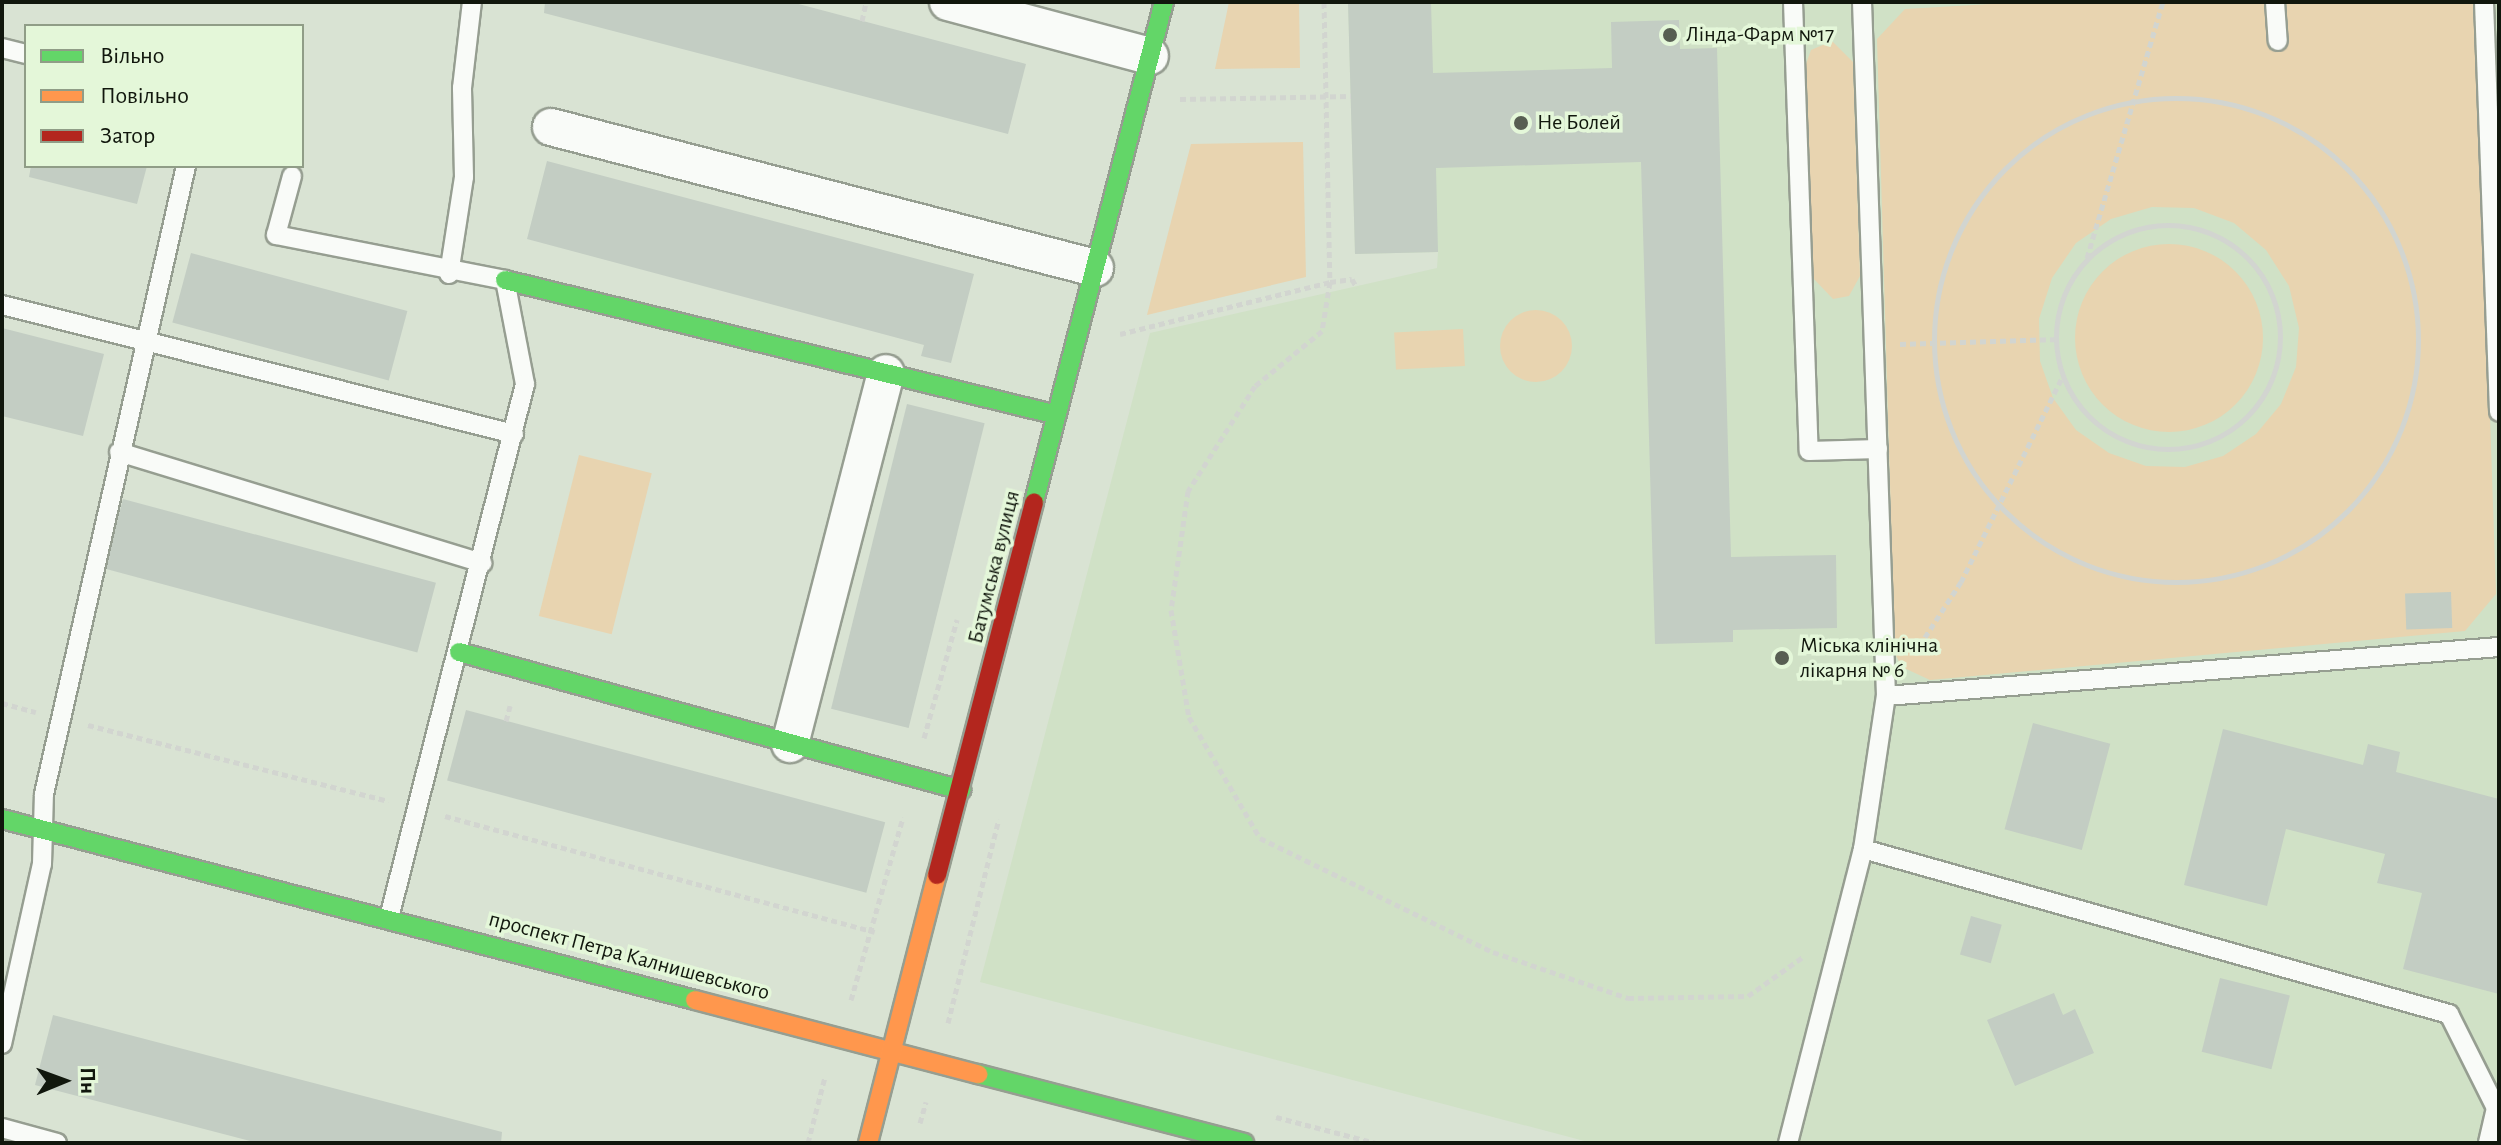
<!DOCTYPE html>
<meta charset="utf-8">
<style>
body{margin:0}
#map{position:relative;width:2501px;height:1145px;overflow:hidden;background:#d9e3d3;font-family:"Alegreya Sans",sans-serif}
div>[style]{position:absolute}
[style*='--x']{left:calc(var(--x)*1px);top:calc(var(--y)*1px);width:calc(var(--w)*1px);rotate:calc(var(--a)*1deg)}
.built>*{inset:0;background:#d0e1c6}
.green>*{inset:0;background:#e8d4b0;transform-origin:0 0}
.round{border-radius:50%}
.building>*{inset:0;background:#c3cdc3;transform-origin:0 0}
.path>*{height:5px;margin-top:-2.5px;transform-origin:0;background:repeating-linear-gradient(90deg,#d2d5d0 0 6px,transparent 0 10px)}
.path>.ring{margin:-2.5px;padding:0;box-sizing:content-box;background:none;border:5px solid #d2d5d0;border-radius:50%}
.roads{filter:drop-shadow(2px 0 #969e91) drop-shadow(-2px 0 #969e91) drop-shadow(0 2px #969e91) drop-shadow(0 -2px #969e91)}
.lane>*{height:18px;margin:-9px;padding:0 9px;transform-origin:9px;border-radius:9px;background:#f9fbf8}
.street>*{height:36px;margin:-18px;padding:0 18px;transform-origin:18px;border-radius:18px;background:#f9fbf8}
.fast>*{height:18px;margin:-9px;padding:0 9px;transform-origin:9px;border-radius:9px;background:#63d668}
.slow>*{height:18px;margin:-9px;padding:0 9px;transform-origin:9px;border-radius:9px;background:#ff974d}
.jam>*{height:18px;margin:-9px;padding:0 9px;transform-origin:9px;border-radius:9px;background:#b3261e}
.dots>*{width:22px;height:22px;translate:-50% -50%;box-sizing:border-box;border:4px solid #e4f7d9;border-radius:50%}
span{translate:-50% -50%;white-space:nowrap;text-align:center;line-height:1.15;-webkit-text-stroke:7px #e4f7d9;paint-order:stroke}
.poi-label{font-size:22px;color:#11170d}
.left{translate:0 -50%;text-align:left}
.street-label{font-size:22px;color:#11170d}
.frame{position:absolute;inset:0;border:4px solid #11170d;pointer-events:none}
.legend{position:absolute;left:24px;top:24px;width:280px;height:144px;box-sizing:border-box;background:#e4f7d9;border:2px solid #909d87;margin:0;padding:10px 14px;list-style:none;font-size:24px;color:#11170d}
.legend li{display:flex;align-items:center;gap:16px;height:40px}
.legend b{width:40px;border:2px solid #909d87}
.north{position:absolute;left:24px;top:1041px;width:80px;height:80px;-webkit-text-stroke:6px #e4f7d9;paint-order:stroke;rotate:89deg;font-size:22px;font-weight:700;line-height:32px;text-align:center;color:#11170d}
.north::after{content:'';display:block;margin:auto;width:28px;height:36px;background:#11170d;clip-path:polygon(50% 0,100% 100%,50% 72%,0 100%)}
</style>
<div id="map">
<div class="built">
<div style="clip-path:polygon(1348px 2px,2499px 2px,2499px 1143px,1592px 1143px,980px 982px,1150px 333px,1437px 268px,1438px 252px,1355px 254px)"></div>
</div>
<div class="green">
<div style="clip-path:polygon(1229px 2px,1299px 2px,1300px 68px,1215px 69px)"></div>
<div style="clip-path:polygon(evenodd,2025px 2px,2476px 2px,2496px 594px,2465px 631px,1930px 680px,1902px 667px,1895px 654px,1877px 39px,1905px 9px,2025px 2px,2152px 207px,2194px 208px,2234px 223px,2266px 250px,2289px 286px,2299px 328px,2296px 367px,2281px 404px,2256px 434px,2223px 456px,2185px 467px,2146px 466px,2109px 453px,2076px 430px,2053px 398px,2040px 361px,2039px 319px,2052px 278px,2076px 243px,2111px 219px,2152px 207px)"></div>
<div style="clip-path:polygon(1832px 41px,1853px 62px,1860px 276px,1849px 296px,1833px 299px,1813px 278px,1806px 64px,1811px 50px)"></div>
<div style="clip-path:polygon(1303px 142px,1306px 277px,1147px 315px,1191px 144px)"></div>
<div class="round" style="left:2075px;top:244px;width:188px;height:188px"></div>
<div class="round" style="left:1500px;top:310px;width:72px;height:72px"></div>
<div style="left:1463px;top:329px;width:37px;height:69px;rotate:87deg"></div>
<div style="left:579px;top:455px;width:75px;height:166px;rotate:14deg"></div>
</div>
<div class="building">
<div style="clip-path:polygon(545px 2px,791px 2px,1026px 64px,1008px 134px,544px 13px)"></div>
<div style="clip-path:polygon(1348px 2px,1431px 2px,1433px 73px,1612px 68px,1611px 22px,1679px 20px,1680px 49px,1717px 48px,1731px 557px,1836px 555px,1837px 628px,1733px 630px,1733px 642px,1655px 644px,1641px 162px,1436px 168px,1438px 252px,1355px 254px)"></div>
<div style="clip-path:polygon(547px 161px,974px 274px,951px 363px,921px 356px,924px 345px,527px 239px)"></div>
<div style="clip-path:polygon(31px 166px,147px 166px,137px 204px,29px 177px)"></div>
<div style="left:191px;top:253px;width:224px;height:72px;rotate:15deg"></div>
<div style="clip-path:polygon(2px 328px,104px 354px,83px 436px,2px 416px)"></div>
<div style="left:907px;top:404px;width:80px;height:314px;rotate:14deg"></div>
<div style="left:123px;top:499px;width:324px;height:72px;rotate:15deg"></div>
<div style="left:2451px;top:592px;width:36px;height:46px;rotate:88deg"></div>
<div style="left:466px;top:710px;width:434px;height:73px;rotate:15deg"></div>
<div style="left:2033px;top:723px;width:80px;height:110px;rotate:15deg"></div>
<div style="clip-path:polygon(2223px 729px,2363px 765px,2368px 744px,2400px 752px,2396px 772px,2499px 799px,2499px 994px,2403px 969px,2422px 893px,2377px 883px,2385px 854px,2286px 829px,2267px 906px,2184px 885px)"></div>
<div style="left:1971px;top:916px;width:32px;height:40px;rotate:16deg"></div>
<div style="left:2220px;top:978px;width:72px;height:76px;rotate:14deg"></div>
<div style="clip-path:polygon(2054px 993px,2063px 1015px,2075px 1009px,2094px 1053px,2015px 1086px,1987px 1020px)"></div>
<div style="clip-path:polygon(53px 1015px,502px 1132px,501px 1143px,258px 1143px,35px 1085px)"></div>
</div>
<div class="path">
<div style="--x:1324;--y:2;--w:280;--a:88.8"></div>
<div style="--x:1330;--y:282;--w:22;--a:-8"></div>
<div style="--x:1352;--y:279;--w:10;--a:61"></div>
<div style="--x:862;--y:21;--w:19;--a:-78"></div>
<div class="ring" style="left:1934px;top:98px;width:479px;height:479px"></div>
<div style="--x:1180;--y:99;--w:171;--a:-1"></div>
<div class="ring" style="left:2056px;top:225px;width:219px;height:219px"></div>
<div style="--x:2087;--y:258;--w:267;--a:-73.5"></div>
<div style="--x:1120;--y:334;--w:216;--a:-13.9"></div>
<div style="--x:1330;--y:282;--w:50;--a:99.3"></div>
<div style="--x:1322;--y:331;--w:87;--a:140.6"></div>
<div style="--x:1255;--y:386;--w:125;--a:122.5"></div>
<div style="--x:1188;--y:491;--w:120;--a:98.1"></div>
<div style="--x:1171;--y:610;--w:109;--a:80.5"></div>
<div style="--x:1189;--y:717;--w:140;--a:59.6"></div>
<div style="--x:1260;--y:838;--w:259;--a:26.1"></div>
<div style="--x:1493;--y:952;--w:143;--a:18.8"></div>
<div style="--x:1628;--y:998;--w:120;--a:-1"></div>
<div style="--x:1748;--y:996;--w:69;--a:-35.5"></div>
<div style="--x:1900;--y:344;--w:155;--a:-1.8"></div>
<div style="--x:1914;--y:654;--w:86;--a:-56.9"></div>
<div style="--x:1961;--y:582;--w:228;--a:-63.7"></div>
<div style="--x:2;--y:703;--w:35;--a:15"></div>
<div style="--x:506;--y:721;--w:16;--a:-75"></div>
<div style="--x:88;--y:725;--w:310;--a:14.2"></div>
<div style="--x:924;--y:738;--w:123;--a:-74.4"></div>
<div style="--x:445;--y:816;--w:445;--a:15.1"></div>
<div style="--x:851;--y:1000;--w:190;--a:-74.1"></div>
<div style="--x:948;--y:1023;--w:210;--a:-76"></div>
<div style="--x:1276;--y:1117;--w:103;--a:14.6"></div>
<div style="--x:920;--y:1123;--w:22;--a:-74"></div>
<div style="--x:808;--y:1143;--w:68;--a:-75.6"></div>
</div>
<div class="roads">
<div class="lane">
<div style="--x:1793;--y:2;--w:449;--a:88"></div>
<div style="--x:1809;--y:451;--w:69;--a:-1.7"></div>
<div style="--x:2275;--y:2;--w:39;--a:86"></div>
<div style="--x:2484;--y:2;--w:410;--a:87.9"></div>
<div style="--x:2;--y:48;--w:25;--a:14"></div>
<div style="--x:292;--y:176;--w:61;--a:105.2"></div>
<div style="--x:276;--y:235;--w:233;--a:11.1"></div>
<div style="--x:505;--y:280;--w:106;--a:79.1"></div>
<div style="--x:525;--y:384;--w:551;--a:104.29"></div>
<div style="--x:449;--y:274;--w:98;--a:-81.2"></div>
<div style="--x:464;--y:177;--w:89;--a:-91.3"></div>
<div style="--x:462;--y:88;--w:87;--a:-83.4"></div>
<div style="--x:2;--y:305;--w:528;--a:14.14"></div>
<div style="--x:119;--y:452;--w:380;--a:17"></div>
<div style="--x:1886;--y:696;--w:615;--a:-4.57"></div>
<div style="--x:1863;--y:849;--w:609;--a:15.73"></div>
<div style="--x:2449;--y:1014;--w:105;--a:63.4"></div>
<div style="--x:2496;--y:1108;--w:36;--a:103"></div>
<div style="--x:2;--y:1044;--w:184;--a:-77.5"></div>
<div style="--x:42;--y:864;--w:70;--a:-88.4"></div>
<div style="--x:44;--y:794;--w:644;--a:-77.26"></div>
<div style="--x:2;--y:1128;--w:57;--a:15.3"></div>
<div style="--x:1788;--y:1143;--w:303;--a:-75.7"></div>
<div style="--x:1863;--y:849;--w:155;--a:-81.5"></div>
<div style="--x:1886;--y:696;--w:694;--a:-91.98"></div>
</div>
<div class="street">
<div style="--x:948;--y:2;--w:209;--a:15"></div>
<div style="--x:551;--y:127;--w:562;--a:14.53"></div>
<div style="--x:790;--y:744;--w:383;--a:-75.5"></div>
</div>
<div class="fast">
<div style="--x:505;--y:280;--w:568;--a:13.74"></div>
<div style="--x:1034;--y:502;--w:517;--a:-75.43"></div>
<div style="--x:459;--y:652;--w:521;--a:15.37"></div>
<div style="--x:2;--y:819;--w:716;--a:14.64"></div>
<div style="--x:978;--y:1074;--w:275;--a:14.5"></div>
</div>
<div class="slow">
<div style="--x:695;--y:1000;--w:293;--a:14.7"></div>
<div style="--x:868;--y:1143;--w:277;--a:-75.6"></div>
</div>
<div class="jam">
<div style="--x:937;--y:875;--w:385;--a:-75.4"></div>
</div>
</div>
<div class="dots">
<div style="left:1670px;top:35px;background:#575e52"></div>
<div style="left:1521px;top:123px;background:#575e52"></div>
<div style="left:1782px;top:658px;background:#575e52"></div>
</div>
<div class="poi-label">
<span class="left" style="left:1686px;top:35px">Лінда-Фарм №17</span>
<span class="left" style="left:1537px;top:123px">Не Болей</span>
<span class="left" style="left:1800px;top:658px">Міська клінічна<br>лікарня № 6</span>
</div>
<div class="street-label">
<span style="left:994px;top:567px;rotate:-76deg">Батумська вулиця</span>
<span style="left:629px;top:956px;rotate:15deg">проспект Петра Калнишевського</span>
</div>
<div class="frame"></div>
<ul class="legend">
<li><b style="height:10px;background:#63d668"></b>Вільно</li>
<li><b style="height:10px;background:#ff974d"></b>Повільно</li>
<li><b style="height:10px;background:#b3261e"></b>Затор</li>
</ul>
<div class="north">Пн</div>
</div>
